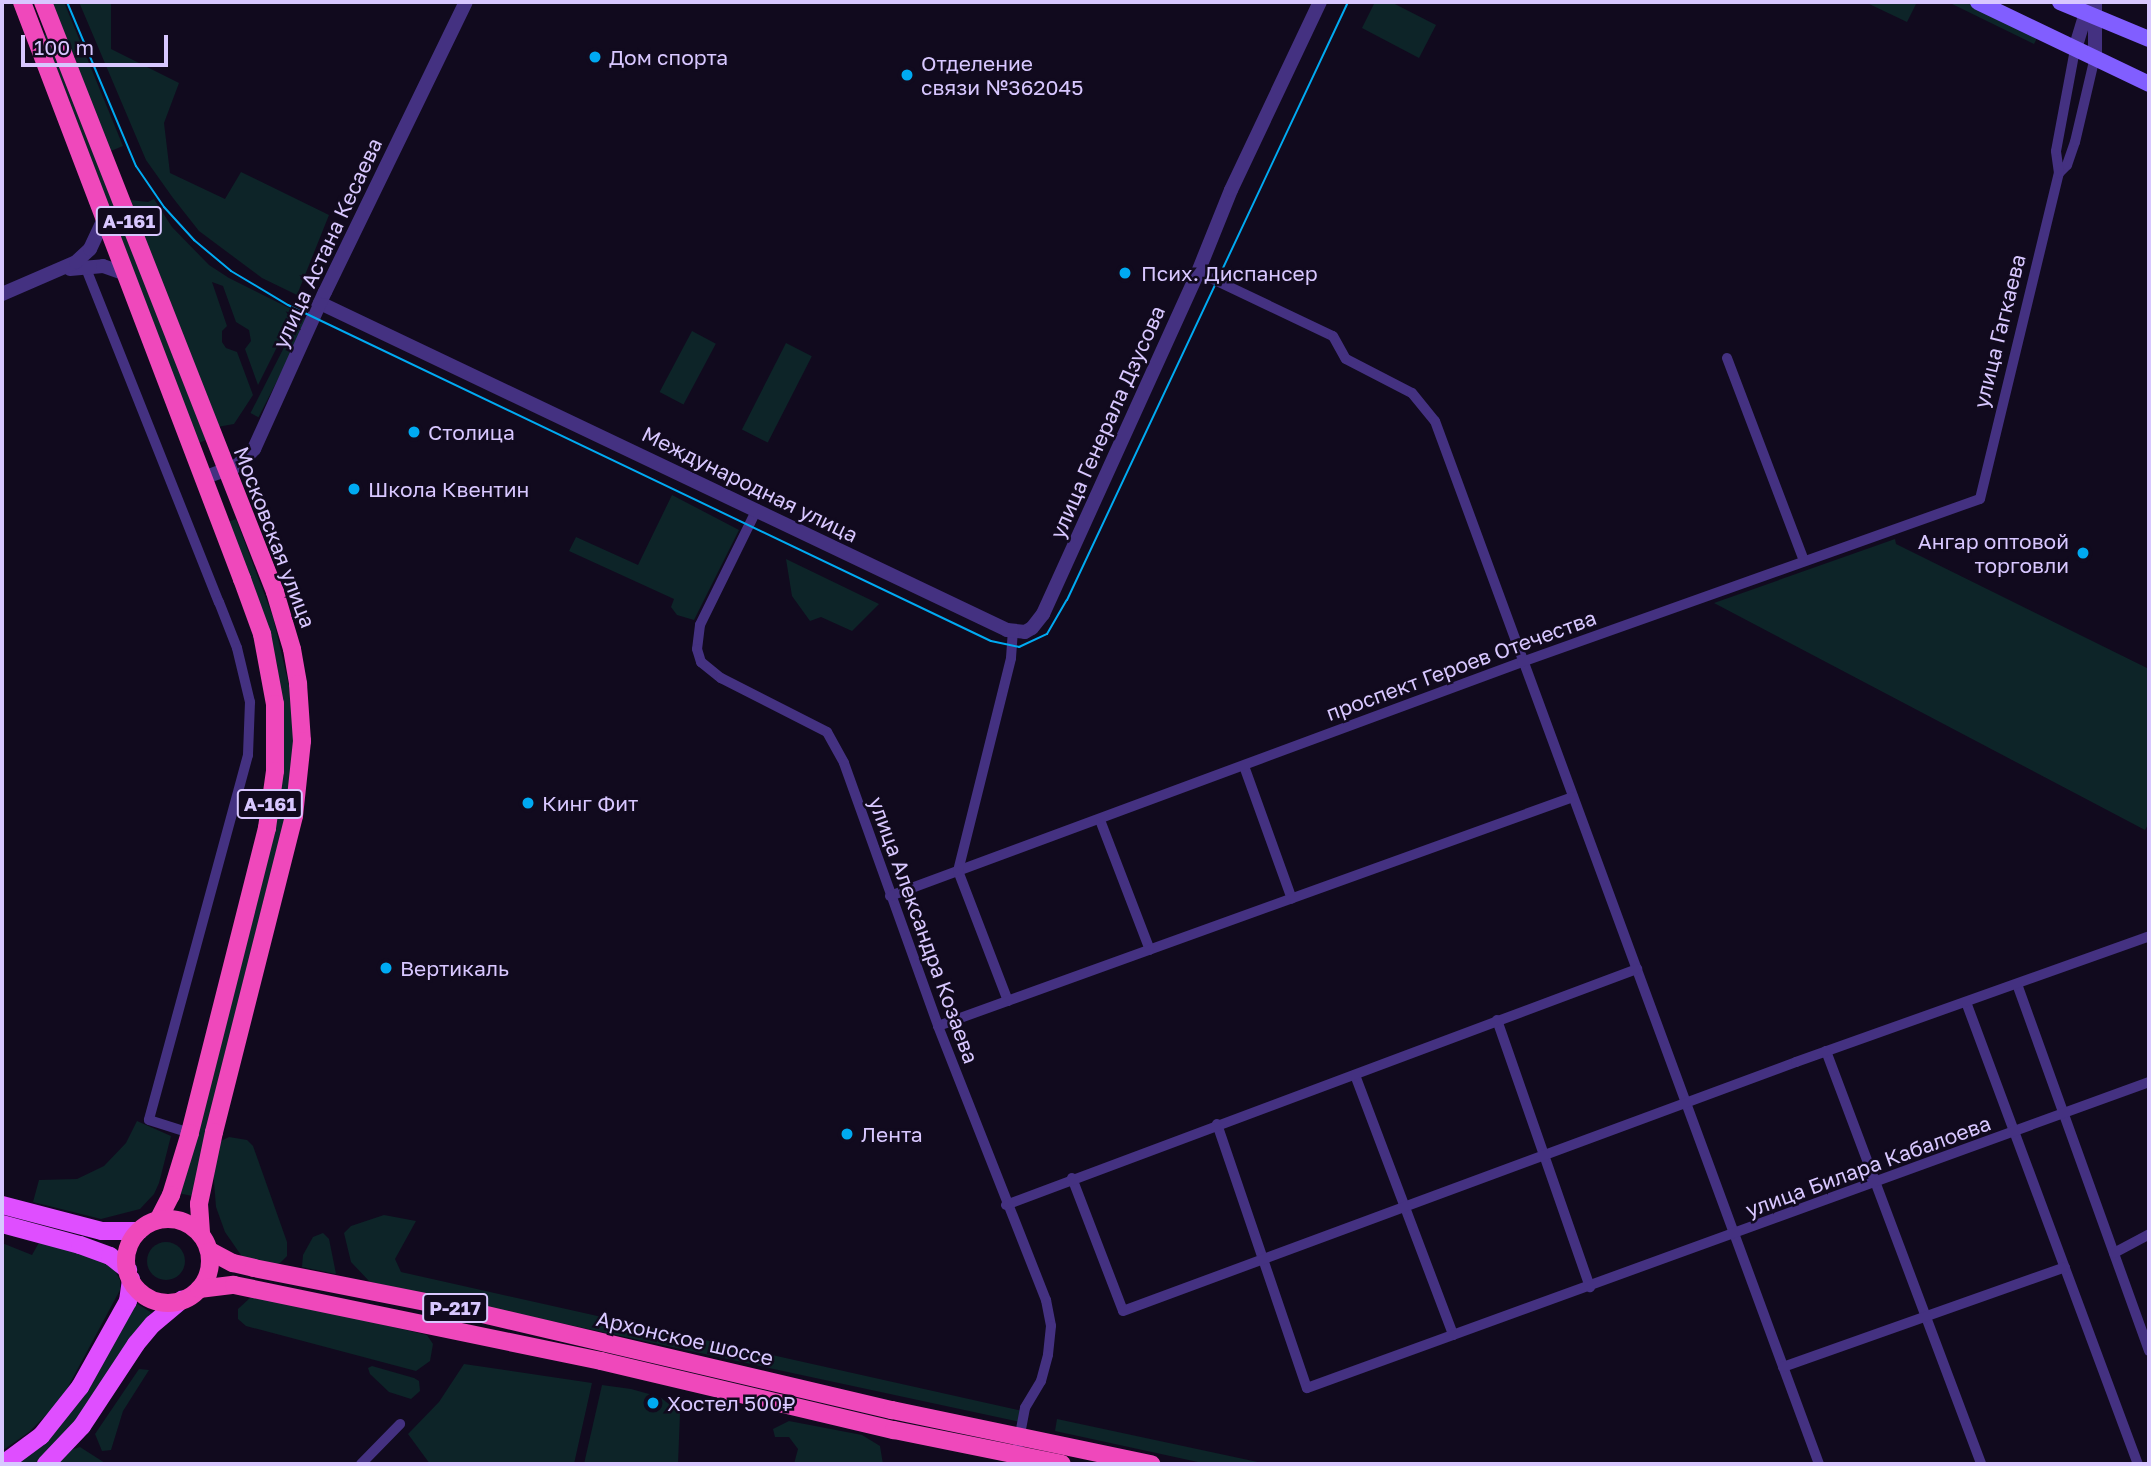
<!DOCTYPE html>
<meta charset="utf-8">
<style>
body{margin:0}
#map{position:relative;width:2151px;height:1466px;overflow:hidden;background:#110a1e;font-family:"Golos Text",sans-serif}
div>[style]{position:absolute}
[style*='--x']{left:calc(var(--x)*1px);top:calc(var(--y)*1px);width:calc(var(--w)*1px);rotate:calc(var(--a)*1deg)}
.green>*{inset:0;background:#0d2428;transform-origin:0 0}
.round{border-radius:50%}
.minor>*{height:10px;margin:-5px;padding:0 5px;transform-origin:5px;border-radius:5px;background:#443181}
.tertiary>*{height:14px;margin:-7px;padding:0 7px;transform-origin:7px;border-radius:7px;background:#443181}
.secondary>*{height:16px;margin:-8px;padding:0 8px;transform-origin:8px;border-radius:8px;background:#815eff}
.primary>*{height:18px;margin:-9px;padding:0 9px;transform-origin:9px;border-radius:9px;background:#df4eff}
.trunk>*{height:18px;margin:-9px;padding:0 9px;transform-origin:9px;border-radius:9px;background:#ef48bb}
.trunk>.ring{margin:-9px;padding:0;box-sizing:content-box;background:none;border:18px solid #ef48bb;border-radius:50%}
.tram>*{height:2px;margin:-1px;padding:0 1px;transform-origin:1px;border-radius:1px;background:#00aaf2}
.dots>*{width:19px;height:19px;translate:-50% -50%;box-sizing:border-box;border:4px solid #110a1e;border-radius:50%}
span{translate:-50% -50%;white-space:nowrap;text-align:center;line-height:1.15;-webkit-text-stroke:5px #110a1e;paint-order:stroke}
.shield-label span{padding:2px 5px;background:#110a1e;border:2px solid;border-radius:5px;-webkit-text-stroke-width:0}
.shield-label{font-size:19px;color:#d8c7ff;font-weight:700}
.poi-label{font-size:21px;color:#d8c7ff}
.left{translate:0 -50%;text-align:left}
.right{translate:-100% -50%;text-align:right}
.street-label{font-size:21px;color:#d8c7ff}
.frame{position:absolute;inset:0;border:4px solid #d8c7ff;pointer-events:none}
.scale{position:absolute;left:21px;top:35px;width:147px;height:32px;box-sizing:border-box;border:4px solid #d8c7ff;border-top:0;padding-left:9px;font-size:21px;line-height:24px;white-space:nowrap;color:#d8c7ff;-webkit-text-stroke:5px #110a1e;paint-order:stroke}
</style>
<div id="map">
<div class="green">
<div style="clip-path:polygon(47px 2px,64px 2px,123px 146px,106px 153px)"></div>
<div style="clip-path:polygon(79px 2px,111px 2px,111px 49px,179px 83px,164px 123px,170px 173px,225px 199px,241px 172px,329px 215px,297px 295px,262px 278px,199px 231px,173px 198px,146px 160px)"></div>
<div style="clip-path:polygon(1375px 2px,1391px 2px,1436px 25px,1419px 58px,1362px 28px)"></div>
<div style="clip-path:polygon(1865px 2px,1917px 2px,1907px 22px)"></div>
<div style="clip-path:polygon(1948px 2px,1969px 2px,2038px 36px,2034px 44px)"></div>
<div style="clip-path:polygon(47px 34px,206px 440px,196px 444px,40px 35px)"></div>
<div style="clip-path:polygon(154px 199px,172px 227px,209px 265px,229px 278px,295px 311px,258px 385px,245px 349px,251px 341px,249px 330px,236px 322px,223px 286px,212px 282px,227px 326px,222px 331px,222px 342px,226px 348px,237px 352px,253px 395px,234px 424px,217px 427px,130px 200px,148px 202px)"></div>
<div style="left:300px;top:316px;width:9px;height:109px;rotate:27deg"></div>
<div style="left:692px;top:331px;width:27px;height:69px;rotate:28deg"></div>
<div style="left:786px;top:343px;width:29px;height:97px;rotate:27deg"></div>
<div style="clip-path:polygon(672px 495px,739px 530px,694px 620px,677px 615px,671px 607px,674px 599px,569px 551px,576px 537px,638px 565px)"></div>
<div style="clip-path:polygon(236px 519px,273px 617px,293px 703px,294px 736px,287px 810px,193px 1196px,177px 1193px,283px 724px,277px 664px,264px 619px,228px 522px)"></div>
<div style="clip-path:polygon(1895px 539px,1896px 544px,2149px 669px,2149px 823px,2145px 830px,1714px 603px)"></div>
<div style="clip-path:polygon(786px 559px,879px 604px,852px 631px,821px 617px,810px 621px,792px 596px)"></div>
<div style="clip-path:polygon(137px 1121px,171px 1136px,159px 1183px,154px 1194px,140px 1209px,101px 1219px,33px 1202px,39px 1180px,77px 1179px,104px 1166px,126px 1143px)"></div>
<div style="clip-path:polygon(229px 1137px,247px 1140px,253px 1146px,287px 1242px,287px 1256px,280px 1263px,268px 1266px,243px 1258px,225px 1232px,216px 1207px,213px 1169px,219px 1142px)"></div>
<div style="clip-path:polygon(384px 1215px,416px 1221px,395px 1259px,401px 1272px,1027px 1412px,1025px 1423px,370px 1282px,351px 1262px,344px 1233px,351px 1226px)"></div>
<div style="clip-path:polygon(323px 1233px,329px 1239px,336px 1274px,302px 1267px,303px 1255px,313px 1237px)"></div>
<div style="clip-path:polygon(41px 1239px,112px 1265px,120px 1280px,120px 1290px,61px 1400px,29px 1432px,2px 1451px,2px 1243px,32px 1255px)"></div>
<div class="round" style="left:147px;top:1242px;width:38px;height:38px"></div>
<div style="clip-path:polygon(262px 1296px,427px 1335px,433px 1344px,430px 1361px,416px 1371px,246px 1326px,238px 1319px,238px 1309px,251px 1297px)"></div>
<div style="clip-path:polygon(136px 1303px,152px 1313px,75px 1428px,37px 1464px,12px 1464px)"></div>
<div style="clip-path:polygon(464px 1364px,592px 1383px,574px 1464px,430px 1464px,408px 1434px,439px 1402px)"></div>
<div style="clip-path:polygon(372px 1366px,414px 1378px,419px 1381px,420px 1391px,411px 1399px,389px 1392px,370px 1374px,368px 1368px)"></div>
<div style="clip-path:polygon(139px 1369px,149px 1370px,123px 1411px,111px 1450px,102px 1451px,95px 1434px)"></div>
<div style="clip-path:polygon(602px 1385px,631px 1389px,660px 1397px,680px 1413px,678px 1464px,584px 1464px)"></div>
<div style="clip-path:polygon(1057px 1419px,1267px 1464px,1207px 1464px,1055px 1431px)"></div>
<div style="clip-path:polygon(789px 1421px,862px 1435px,880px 1446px,883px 1464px,794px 1464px,798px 1449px,789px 1437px,775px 1437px,773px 1429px)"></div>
<div style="clip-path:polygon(80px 1447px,105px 1463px,52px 1464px,67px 1451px)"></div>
</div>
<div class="minor">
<div style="--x:2059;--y:173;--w:11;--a:-45"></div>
<div style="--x:2067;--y:165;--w:24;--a:-71"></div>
<div style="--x:2075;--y:142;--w:87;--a:-76.8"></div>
<div style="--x:85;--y:266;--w:362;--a:68.3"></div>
<div style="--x:219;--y:602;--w:49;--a:68.6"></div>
<div style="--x:237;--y:648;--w:56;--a:76.5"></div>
<div style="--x:250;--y:702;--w:53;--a:92.2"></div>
<div style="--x:248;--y:755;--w:378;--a:105.2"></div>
<div style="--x:149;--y:1120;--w:43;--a:17.6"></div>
<div style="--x:1198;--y:272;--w:149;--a:25.4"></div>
<div style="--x:1333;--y:336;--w:26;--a:61"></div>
<div style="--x:1346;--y:359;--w:74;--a:27.3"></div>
<div style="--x:1412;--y:393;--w:36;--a:51"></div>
<div style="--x:1435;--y:421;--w:1111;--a:69.79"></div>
<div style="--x:1727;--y:358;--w:217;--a:69.2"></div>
<div style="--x:757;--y:509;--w:129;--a:116.2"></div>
<div style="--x:700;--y:625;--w:24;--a:97"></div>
<div style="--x:697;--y:649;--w:14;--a:73"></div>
<div style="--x:701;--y:662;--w:26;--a:39"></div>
<div style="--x:721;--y:678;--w:119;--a:27"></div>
<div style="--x:827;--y:732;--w:35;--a:61"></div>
<div style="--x:844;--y:763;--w:279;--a:70.3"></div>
<div style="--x:938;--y:1026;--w:295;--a:68.5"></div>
<div style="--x:1046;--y:1300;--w:26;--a:79"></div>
<div style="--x:1051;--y:1326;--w:29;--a:96"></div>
<div style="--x:1048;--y:1355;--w:27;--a:105"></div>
<div style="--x:1041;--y:1381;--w:31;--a:121"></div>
<div style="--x:1025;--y:1408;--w:48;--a:100.8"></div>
<div style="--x:1244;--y:766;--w:141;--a:70.2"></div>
<div style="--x:1100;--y:820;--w:139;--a:69"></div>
<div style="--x:890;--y:896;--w:674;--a:-20.32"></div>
<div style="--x:1522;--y:662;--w:486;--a:-19.6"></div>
<div style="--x:1980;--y:499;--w:335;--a:-76.4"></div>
<div style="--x:2059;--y:173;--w:22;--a:-98"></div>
<div style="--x:2056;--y:151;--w:104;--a:-79.4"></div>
<div style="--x:2017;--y:984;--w:390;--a:70.2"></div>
<div style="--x:1008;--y:1001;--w:139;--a:-111"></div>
<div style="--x:958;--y:871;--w:219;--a:-76"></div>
<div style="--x:1011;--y:658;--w:27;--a:-86"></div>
<div style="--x:1966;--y:1002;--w:493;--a:69.6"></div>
<div style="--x:1497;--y:1020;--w:283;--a:70.8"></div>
<div style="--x:938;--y:1026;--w:675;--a:-19.83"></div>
<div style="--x:1826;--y:1051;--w:441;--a:69.4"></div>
<div style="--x:1355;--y:1075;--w:278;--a:69.3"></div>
<div style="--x:1217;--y:1124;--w:279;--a:71.2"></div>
<div style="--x:1307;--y:1388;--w:896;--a:-19.97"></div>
<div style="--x:1072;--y:1178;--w:142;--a:69"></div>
<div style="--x:1123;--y:1311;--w:718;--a:-20.3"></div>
<div style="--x:1796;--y:1062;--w:375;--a:-19.6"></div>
<div style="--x:1006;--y:1205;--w:674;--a:-20.51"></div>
<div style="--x:2114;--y:1253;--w:40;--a:-28"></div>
<div style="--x:1783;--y:1367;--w:299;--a:-19.5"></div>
<div style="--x:361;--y:1464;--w:56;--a:-45.7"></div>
</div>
<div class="tertiary">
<div style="--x:2095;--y:2;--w:55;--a:90"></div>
<div style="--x:2075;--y:49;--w:48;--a:-73.1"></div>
<div style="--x:70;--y:269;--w:33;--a:-5"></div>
<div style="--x:103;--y:266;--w:24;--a:19"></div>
<div style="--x:2;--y:294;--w:81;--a:-23.4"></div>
<div style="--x:76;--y:262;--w:19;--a:-43"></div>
<div style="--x:90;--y:249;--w:33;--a:-65"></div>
<div style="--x:320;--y:303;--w:761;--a:25.45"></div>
<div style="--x:1007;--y:630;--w:18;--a:6"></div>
<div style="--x:1025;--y:632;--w:8;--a:-30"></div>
<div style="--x:1032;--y:628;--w:18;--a:-52"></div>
<div style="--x:1043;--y:614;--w:375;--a:-65.6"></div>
<div style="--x:1198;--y:272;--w:88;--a:-68.1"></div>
<div style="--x:1231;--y:190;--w:208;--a:-64.7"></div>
<div style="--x:203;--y:478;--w:37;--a:-20"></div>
<div style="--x:238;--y:465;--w:23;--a:-45"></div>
<div style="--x:254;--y:449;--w:172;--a:-65.7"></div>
<div style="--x:325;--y:292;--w:322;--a:-64.1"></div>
</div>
<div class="secondary">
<div style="--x:1978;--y:2;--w:190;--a:25.6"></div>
<div style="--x:2060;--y:2;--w:96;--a:22.6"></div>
</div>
<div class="primary">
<div style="--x:2;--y:1205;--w:103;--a:14.6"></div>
<div style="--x:102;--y:1231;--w:37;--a:0"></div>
<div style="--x:2;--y:1224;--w:81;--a:15.1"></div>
<div style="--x:80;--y:1245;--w:32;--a:20"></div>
<div style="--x:110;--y:1256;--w:23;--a:38"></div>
<div style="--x:3;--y:1464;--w:47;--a:-36.4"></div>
<div style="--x:41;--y:1436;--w:63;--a:-51.5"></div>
<div style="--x:80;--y:1387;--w:98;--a:-60.8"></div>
<div style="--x:128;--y:1301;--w:22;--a:-82"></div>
<div style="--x:46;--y:1464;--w:52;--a:-46.5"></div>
<div style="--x:82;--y:1426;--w:98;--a:-56.6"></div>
<div style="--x:136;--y:1344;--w:26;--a:-50"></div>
<div style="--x:153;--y:1324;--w:38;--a:-40"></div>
</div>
<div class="trunk">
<div style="--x:22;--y:2;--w:618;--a:69.13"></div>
<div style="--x:242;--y:579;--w:59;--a:70"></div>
<div style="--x:262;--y:634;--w:71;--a:79.5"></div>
<div style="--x:275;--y:704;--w:67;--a:90"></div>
<div style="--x:275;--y:771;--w:58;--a:98"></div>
<div style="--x:267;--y:828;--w:315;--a:104.2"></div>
<div style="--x:190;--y:1133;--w:65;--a:107"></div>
<div style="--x:171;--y:1195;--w:28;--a:117"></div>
<div style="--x:43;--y:2;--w:634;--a:68.53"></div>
<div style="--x:275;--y:592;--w:59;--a:73.4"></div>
<div style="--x:292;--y:649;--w:36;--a:80"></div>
<div style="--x:298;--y:684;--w:57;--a:86"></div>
<div style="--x:302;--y:741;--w:75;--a:96.1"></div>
<div style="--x:294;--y:816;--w:326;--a:104.2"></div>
<div style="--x:214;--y:1132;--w:74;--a:101.8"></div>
<div style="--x:199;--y:1204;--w:31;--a:86"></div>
<div class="ring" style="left:126px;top:1219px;width:66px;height:66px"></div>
<div style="--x:210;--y:1251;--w:26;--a:28"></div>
<div style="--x:233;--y:1263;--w:22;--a:13"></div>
<div style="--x:254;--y:1268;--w:211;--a:11.2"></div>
<div style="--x:461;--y:1309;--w:443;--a:13.2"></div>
<div style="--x:892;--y:1410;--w:265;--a:11.8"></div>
<div style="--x:199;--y:1289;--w:35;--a:-7"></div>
<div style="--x:234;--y:1285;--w:375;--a:11.7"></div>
<div style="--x:601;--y:1361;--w:301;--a:13.3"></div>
<div style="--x:894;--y:1430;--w:171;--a:11.4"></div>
</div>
<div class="tram">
<div style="--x:67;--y:2;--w:178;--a:67.2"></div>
<div style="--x:136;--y:166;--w:50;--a:55.7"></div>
<div style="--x:164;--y:207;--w:45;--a:47.7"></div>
<div style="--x:194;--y:240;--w:48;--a:40"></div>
<div style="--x:231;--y:271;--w:66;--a:30.8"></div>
<div style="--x:288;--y:305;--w:779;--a:25.55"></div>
<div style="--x:991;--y:641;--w:29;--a:12"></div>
<div style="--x:1019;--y:647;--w:31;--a:-25"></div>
<div style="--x:1047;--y:634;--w:39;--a:-60"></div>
<div style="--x:1067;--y:600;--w:661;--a:-64.83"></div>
</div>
<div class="dots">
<div style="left:595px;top:57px;background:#00aaf2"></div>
<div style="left:907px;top:75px;background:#00aaf2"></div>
<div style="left:1125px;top:273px;background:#00aaf2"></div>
<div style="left:414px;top:432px;background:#00aaf2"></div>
<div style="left:354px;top:489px;background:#00aaf2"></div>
<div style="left:2083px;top:553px;background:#00aaf2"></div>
<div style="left:528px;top:803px;background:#00aaf2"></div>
<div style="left:386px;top:968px;background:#00aaf2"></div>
<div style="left:847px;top:1134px;background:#00aaf2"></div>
<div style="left:653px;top:1403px;background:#00aaf2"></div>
</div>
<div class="shield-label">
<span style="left:129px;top:221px">А-161</span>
<span style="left:270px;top:804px">А-161</span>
<span style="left:455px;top:1308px">Р-217</span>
</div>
<div class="poi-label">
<span class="left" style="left:609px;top:57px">Дом спорта</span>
<span class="left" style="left:921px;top:75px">Отделение<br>связи №362045</span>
<span class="left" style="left:1141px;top:273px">Псих. Диспансер</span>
<span class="left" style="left:428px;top:432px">Столица</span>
<span class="left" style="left:368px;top:489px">Школа Квентин</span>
<span class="right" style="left:2069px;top:553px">Ангар оптовой<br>торговли</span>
<span class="left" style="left:542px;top:803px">Кинг Фит</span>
<span class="left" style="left:400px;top:968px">Вертикаль</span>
<span class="left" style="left:861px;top:1134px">Лента</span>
<span class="left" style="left:667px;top:1403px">Хостел 500₽</span>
</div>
<div class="street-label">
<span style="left:327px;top:243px;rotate:-65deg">улица Астана Кесаева</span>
<span style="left:1999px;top:331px;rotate:-76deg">улица Гагкаева</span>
<span style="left:1107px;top:422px;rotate:-66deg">улица Генерала Дзусова</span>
<span style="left:750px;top:484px;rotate:26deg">Международная улица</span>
<span style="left:275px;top:537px;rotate:69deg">Московская улица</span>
<span style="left:1461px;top:665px;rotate:-20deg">проспект Героев Отечества</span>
<span style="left:924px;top:930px;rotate:70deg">улица Александра Козаева</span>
<span style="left:1868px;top:1166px;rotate:-20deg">улица Билара Кабалоева</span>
<span style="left:685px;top:1338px;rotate:13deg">Архонское шоссе</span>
</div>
<div class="frame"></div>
<div class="scale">100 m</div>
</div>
